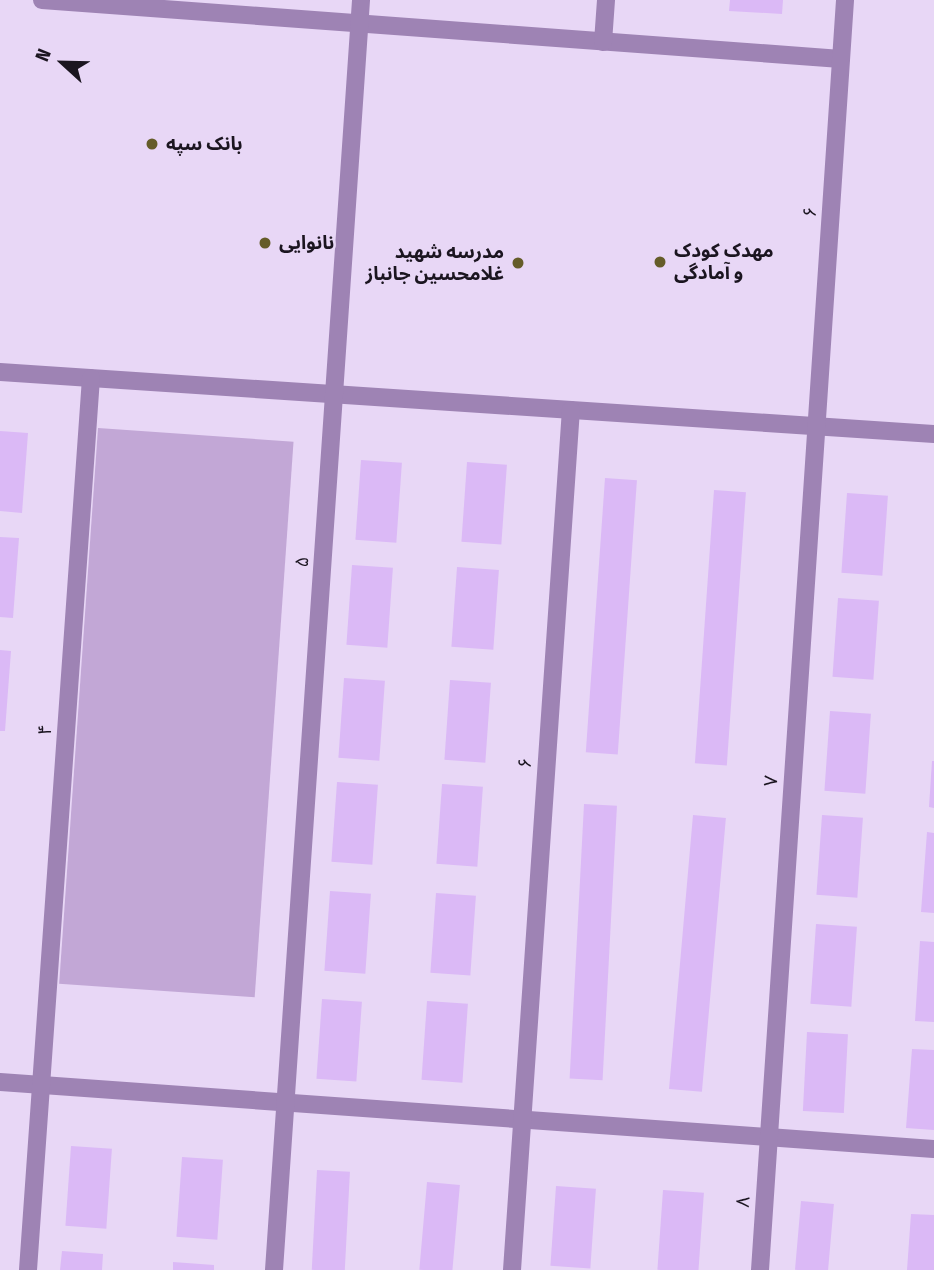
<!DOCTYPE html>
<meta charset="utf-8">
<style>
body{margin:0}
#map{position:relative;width:934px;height:1270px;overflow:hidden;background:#e8d7f6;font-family:"Fira Sans Condensed","Noto Sans Arabic",sans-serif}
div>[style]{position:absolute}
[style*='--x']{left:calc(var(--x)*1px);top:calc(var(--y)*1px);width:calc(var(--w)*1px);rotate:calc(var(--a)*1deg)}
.green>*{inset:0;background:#c2a7d6;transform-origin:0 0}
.building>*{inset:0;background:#dbb9f6;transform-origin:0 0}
.street>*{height:18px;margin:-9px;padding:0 9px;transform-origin:9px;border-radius:9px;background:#9e83b4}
.dots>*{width:19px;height:19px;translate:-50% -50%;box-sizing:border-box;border:4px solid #e8d7f6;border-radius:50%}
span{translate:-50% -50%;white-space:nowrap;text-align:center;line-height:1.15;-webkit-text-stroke:5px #e8d7f6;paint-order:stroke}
.poi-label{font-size:19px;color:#1b1520;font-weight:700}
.left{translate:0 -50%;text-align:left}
.right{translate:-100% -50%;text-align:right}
.street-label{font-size:19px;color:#1b1520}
.north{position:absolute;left:28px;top:28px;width:70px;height:70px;-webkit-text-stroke:5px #e8d7f6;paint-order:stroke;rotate:292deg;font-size:19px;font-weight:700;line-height:28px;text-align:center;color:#1b1520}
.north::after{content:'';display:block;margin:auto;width:24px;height:32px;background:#1b1520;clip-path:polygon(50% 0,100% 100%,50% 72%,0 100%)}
</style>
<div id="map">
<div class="green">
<div style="left:98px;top:428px;width:196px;height:557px;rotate:4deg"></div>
</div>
<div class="building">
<div style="clip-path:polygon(730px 0,783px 0,782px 14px,729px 11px)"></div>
<div style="clip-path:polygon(0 431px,28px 433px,22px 513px,0 511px)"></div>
<div style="left:361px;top:460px;width:41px;height:80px;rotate:4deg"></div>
<div style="left:467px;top:462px;width:40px;height:80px;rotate:4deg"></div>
<div style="left:605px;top:478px;width:32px;height:275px;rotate:4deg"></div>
<div style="left:714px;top:490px;width:32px;height:274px;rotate:4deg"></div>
<div style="left:847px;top:493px;width:41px;height:80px;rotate:4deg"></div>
<div style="clip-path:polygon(0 537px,19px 538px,13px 618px,0 617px)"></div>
<div style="left:352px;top:565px;width:41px;height:80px;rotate:4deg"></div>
<div style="left:457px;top:567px;width:42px;height:80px;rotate:4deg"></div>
<div style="left:838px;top:598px;width:41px;height:79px;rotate:4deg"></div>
<div style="clip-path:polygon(0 650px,11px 651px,5px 731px,0 731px)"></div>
<div style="left:344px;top:678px;width:41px;height:80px;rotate:4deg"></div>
<div style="left:450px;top:680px;width:41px;height:80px;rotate:4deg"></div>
<div style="left:830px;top:711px;width:41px;height:80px;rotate:4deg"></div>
<div style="clip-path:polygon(932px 761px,934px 761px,934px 808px,929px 807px)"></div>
<div style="left:337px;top:782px;width:41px;height:80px;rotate:4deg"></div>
<div style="left:442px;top:784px;width:41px;height:80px;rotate:4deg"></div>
<div style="left:584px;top:804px;width:33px;height:275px;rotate:3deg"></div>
<div style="left:693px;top:815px;width:33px;height:275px;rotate:5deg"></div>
<div style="left:822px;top:815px;width:41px;height:80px;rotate:4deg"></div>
<div style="clip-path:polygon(927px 832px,934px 833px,934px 913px,921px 912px)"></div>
<div style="left:330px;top:891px;width:41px;height:80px;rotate:4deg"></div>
<div style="left:436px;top:893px;width:40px;height:80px;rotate:4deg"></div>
<div style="left:816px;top:924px;width:41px;height:80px;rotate:4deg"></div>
<div style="clip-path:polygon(920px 941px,934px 942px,934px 1022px,915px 1021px)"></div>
<div style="left:322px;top:999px;width:40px;height:80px;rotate:4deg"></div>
<div style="left:427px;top:1001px;width:41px;height:79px;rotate:4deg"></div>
<div style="left:807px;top:1032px;width:41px;height:79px;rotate:3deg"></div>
<div style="clip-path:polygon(912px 1049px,934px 1050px,934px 1130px,906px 1128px)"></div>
<div style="left:71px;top:1146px;width:41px;height:80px;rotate:4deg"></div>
<div style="left:182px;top:1157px;width:41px;height:80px;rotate:4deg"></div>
<div style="left:317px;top:1170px;width:33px;height:100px;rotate:3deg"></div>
<div style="left:427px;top:1182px;width:33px;height:88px;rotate:5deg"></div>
<div style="left:556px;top:1186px;width:40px;height:80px;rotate:4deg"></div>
<div style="left:663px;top:1190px;width:41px;height:80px;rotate:4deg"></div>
<div style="left:801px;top:1201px;width:33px;height:69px;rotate:5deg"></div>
<div style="clip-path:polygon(911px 1214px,934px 1215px,934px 1270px,907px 1270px)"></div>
<div style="clip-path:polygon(62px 1251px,103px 1254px,102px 1270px,60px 1270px)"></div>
<div style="clip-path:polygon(173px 1262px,214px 1265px,214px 1270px,173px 1270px)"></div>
</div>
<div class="street">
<div style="--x:42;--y:0;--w:801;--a:4.22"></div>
<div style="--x:603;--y:42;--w:42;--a:-85.9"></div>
<div style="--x:0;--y:372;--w:936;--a:3.8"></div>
<div style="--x:0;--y:1082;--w:936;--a:4.1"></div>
<div style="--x:28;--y:1270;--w:894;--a:-85.96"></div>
<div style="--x:274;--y:1270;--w:1273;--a:-86.08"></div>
<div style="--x:512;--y:1270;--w:862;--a:-86.08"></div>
<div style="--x:760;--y:1270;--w:1273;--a:-86.17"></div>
</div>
<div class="dots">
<div style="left:152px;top:144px;background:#655c29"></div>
<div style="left:265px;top:243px;background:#655c29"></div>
<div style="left:660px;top:262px;background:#655c29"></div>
<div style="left:518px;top:263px;background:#655c29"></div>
</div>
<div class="poi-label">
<span class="left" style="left:166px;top:144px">بانک سپه</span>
<span class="left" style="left:279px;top:243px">نانوایی</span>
<span class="left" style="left:674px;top:262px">مهدک کودک<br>و آمادگی</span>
<span class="right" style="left:504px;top:263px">مدرسه شهید<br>غلامحسین جانباز</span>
</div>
<div class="street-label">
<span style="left:810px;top:212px;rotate:-86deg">۶</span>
<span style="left:302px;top:562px;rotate:-86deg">۵</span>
<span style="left:45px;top:730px;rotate:-86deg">۴</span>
<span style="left:525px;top:763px;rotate:-86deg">۶</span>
<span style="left:771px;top:781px;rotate:-86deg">۷</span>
<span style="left:743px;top:1202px;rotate:-86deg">۸</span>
</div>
<div class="north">N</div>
</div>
